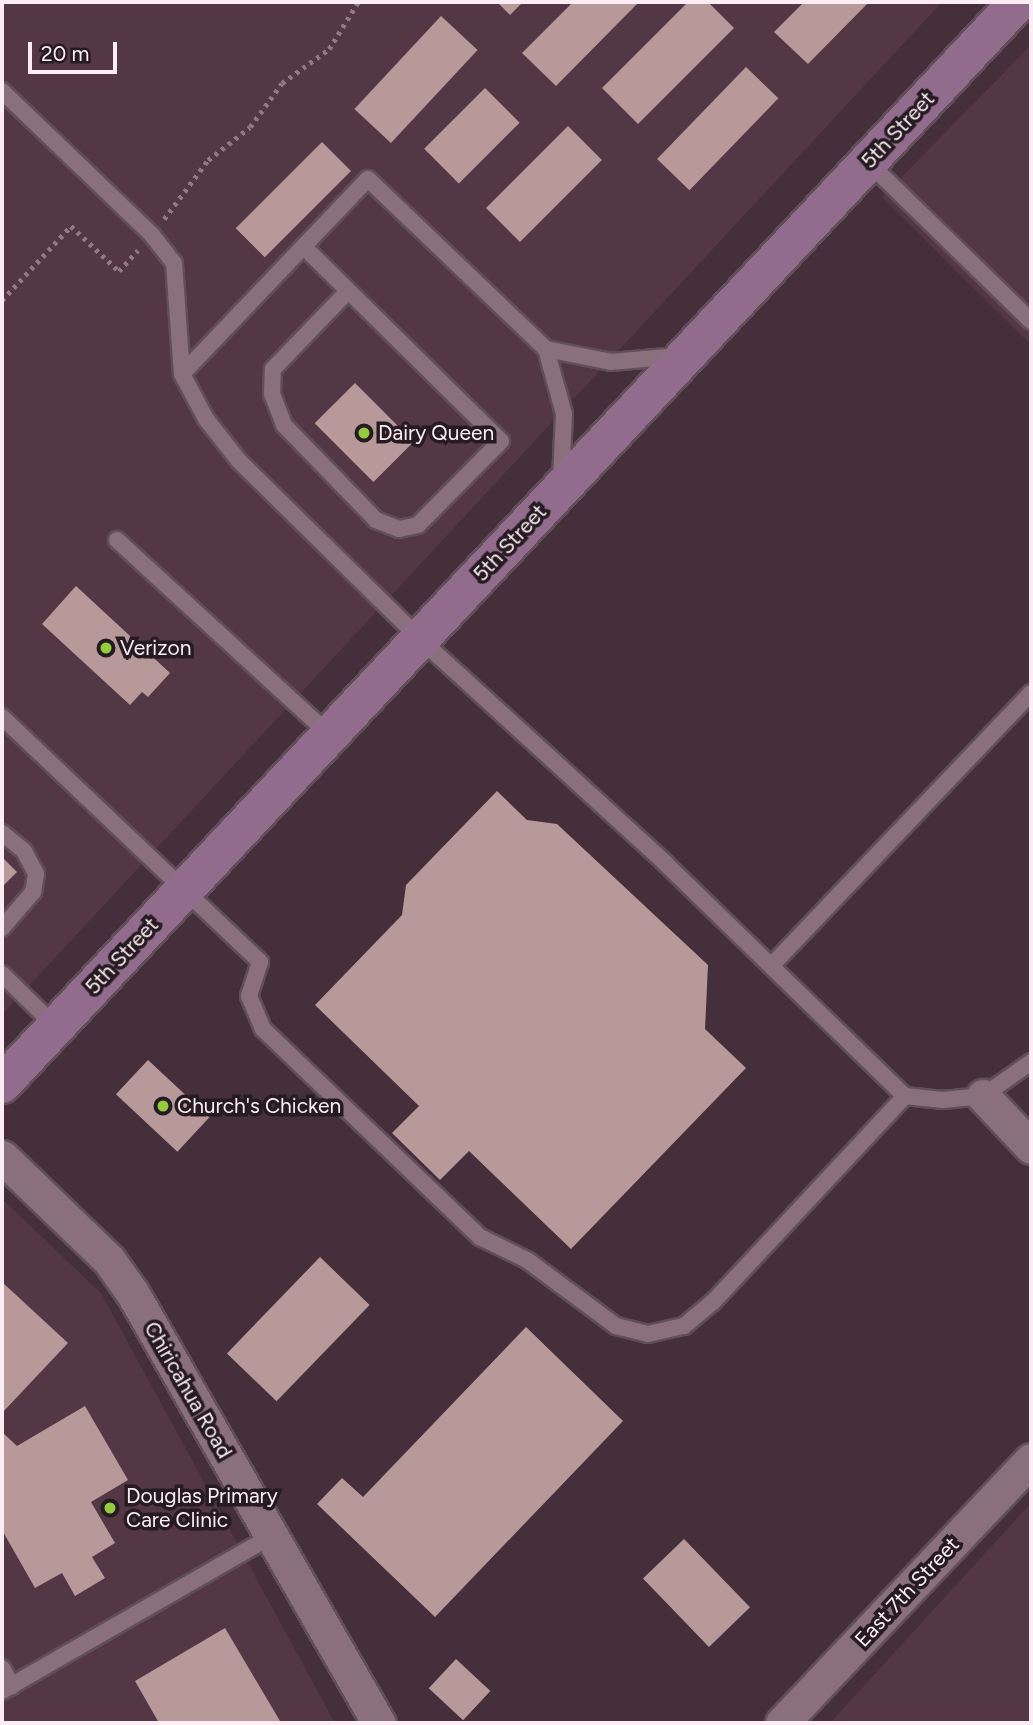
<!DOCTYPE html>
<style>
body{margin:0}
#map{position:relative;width:1033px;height:1725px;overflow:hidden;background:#452f3a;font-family:Figtree,sans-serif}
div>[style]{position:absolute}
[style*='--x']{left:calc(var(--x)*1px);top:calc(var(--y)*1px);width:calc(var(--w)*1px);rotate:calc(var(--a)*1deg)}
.built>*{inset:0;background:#533745}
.building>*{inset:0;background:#b7999a;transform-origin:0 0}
.path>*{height:4.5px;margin-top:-2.25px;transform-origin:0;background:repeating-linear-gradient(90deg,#8d7a83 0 3.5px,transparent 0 8.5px)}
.roads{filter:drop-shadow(2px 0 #614f58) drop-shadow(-2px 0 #614f58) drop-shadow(0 2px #614f58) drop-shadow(0 -2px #614f58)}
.lane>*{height:16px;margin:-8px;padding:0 8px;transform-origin:8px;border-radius:8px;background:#89707c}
.street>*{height:33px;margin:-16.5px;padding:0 16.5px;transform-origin:16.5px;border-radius:16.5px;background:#89707c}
.secondary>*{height:38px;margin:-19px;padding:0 19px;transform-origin:19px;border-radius:19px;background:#916c8d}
.dots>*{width:19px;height:19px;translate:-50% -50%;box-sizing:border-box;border:4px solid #251b20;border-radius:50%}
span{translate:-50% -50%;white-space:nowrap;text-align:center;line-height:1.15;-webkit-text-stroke:7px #251b20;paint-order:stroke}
.street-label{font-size:21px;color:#fbedf3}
.poi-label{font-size:21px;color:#fbedf3}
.left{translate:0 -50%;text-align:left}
.frame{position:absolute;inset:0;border:4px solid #fbedf3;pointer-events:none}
.scale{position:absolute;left:28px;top:42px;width:89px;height:32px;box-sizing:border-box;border:4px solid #fbedf3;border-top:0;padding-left:9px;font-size:21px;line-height:24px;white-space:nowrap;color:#fbedf3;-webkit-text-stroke:5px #251b20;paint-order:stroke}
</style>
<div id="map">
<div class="built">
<div style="clip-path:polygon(2px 2px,942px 2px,2px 1015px)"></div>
<div style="clip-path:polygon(1031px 45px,1031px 345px,882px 197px)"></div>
<div style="clip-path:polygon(2px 1199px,101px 1293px,335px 1723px,2px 1723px)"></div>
<div style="clip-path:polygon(1031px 1503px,1031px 1723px,830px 1723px)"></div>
</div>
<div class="building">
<div style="clip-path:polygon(497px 2px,523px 2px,510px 15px)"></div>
<div style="clip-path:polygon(573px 2px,639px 2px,556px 86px,522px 53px)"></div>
<div style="clip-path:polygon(688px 2px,708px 2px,734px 28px,638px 124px,602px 88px)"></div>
<div style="clip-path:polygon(804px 2px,869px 2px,808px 64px,774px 32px)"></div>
<div style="left:441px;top:16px;width:50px;height:127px;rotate:43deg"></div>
<div style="left:746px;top:67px;width:45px;height:128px;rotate:44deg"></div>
<div style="left:485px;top:88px;width:49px;height:86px;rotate:45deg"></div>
<div style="left:568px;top:126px;width:48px;height:116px;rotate:45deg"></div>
<div style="left:322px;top:142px;width:41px;height:122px;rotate:45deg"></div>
<div style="left:355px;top:383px;width:83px;height:57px;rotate:45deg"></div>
<div style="clip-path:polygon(76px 586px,170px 673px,148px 697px,142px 692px,130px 705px,42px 624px)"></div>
<div style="clip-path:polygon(497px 791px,527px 820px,557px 824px,708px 965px,705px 1029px,746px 1068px,571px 1249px,469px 1151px,440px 1180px,392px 1133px,419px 1106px,315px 1005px,402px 915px,406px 885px)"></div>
<div style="clip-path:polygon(2px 857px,17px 872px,2px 887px)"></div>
<div style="left:148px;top:1060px;width:84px;height:47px;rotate:43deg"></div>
<div style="left:320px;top:1257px;width:69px;height:134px;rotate:44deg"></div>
<div style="clip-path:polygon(2px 1282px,68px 1343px,2px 1413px)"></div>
<div style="clip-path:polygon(526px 1327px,623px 1421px,435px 1617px,317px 1504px,342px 1478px,363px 1497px)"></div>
<div style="clip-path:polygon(85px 1406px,128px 1480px,91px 1502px,115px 1543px,92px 1557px,105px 1578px,75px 1596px,62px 1573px,35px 1588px,2px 1530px,2px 1432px,17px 1446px)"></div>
<div style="left:684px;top:1539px;width:95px;height:57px;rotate:46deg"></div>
<div style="clip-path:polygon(225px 1628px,280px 1721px,159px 1723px,135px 1681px)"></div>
<div style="left:456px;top:1659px;width:47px;height:40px;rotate:43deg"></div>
</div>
<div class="path">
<div style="--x:164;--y:219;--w:74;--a:-53.3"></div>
<div style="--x:208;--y:160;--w:53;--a:-38.2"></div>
<div style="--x:250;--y:127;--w:54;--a:-54"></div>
<div style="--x:282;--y:83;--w:58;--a:-35.9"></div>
<div style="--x:329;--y:49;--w:55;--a:-58.3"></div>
<div style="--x:2;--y:300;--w:101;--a:-47"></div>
<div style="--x:71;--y:226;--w:66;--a:43.2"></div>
<div style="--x:119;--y:271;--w:28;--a:-48"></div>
</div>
<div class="roads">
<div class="lane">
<div style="--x:2;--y:91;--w:208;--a:43.8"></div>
<div style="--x:152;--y:235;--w:36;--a:52"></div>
<div style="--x:174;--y:263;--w:111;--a:85.9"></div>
<div style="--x:182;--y:374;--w:51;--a:61.9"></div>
<div style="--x:206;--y:419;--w:53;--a:51.8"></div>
<div style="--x:239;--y:461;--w:254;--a:44.5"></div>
<div style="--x:420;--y:639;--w:332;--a:42.4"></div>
<div style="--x:665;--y:863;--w:334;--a:44.2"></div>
<div style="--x:905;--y:1096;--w:38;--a:6"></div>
<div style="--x:943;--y:1100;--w:40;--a:-5.7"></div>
<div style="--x:983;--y:1096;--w:59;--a:-35.3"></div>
<div style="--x:868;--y:162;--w:228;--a:44.3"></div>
<div style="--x:304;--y:247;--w:276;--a:44.6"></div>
<div style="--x:501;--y:441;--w:118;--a:134.7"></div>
<div style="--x:418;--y:525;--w:19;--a:168"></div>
<div style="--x:399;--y:529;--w:25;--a:-159"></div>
<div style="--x:376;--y:520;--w:132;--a:-134.1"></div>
<div style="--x:284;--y:425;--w:33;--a:-111"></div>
<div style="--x:272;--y:394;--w:25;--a:-88"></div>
<div style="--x:273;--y:369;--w:108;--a:-46.1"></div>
<div style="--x:546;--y:349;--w:66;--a:11.3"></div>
<div style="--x:611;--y:362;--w:67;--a:-5.1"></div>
<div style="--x:182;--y:374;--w:269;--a:-46.4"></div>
<div style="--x:368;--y:179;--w:246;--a:43.7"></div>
<div style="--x:546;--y:349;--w:67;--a:74.5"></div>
<div style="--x:564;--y:414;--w:66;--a:92.6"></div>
<div style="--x:117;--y:540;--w:289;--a:42.5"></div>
<div style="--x:2;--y:717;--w:356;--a:43.5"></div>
<div style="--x:260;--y:962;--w:36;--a:108"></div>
<div style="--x:249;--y:996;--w:36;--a:67"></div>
<div style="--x:263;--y:1029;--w:301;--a:43.8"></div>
<div style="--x:480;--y:1237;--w:52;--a:26.1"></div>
<div style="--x:527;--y:1260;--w:111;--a:36.6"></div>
<div style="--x:616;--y:1326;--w:33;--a:14"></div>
<div style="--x:648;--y:1334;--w:37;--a:-13"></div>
<div style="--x:684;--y:1326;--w:38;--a:-40"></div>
<div style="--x:713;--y:1302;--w:282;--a:-47"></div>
<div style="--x:2;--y:833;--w:28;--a:39"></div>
<div style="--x:24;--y:851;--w:26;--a:62"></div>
<div style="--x:36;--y:874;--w:18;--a:99"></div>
<div style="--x:33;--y:892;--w:48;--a:130.7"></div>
<div style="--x:772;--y:965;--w:376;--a:-46.4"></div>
<div style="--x:2;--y:974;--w:76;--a:44.5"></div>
<div style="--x:2;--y:1668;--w:21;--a:61"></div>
<div style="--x:2;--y:1691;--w:311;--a:-29.9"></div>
</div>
<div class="street">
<div style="--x:983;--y:1096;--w:70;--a:46.7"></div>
<div style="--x:2;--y:1157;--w:149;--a:43.9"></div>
<div style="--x:109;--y:1260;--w:42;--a:54.8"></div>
<div style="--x:133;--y:1294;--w:495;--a:60.2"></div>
<div style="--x:782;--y:1723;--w:362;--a:-46.6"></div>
</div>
<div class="secondary">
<div style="--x:2;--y:1084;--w:1484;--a:-46.8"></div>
</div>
</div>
<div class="dots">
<div style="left:364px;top:433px;background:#93cc3d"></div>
<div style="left:106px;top:648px;background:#93cc3d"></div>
<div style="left:163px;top:1106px;background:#93cc3d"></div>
<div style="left:110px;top:1508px;background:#93cc3d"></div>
</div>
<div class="street-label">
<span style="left:898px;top:130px;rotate:-47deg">5th Street</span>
<span style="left:510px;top:543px;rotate:-47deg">5th Street</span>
<span style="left:122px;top:956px;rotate:-47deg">5th Street</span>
<span style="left:188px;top:1390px;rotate:60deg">Chiricahua Road</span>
<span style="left:907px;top:1592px;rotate:-47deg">East 7th Street</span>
</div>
<div class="poi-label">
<span class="left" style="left:378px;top:433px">Dairy Queen</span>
<span class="left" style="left:120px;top:648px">Verizon</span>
<span class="left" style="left:177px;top:1106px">Church's Chicken</span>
<span class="left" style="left:126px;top:1508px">Douglas Primary<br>Care Clinic</span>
</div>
<div class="frame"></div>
<div class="scale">20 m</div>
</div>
